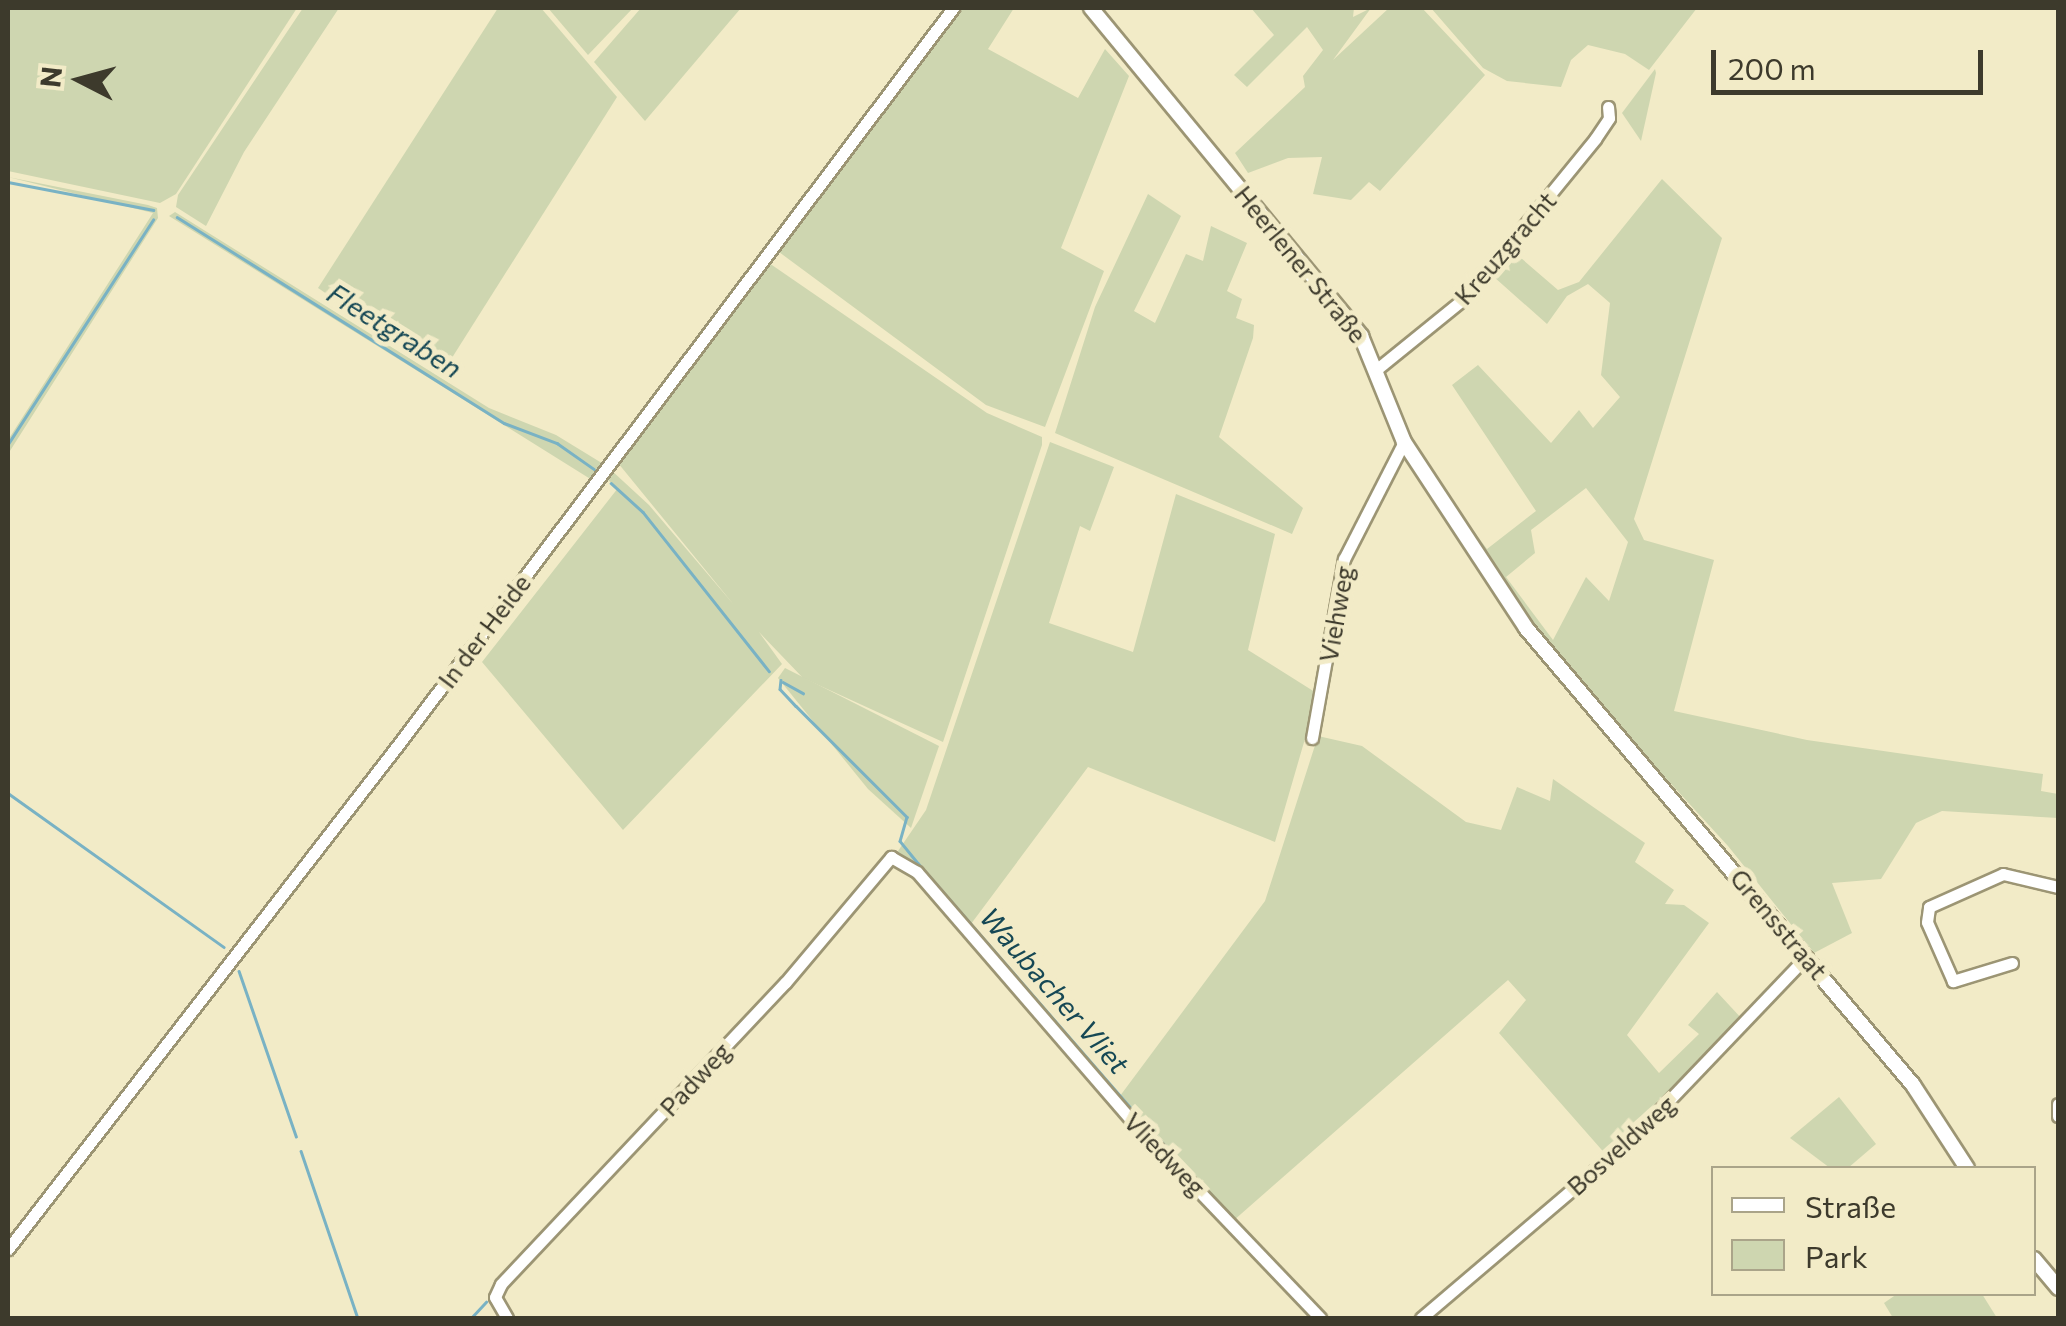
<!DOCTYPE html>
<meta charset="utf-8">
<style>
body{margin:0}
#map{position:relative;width:2066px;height:1326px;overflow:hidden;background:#f2ebc7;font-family:Commissioner,sans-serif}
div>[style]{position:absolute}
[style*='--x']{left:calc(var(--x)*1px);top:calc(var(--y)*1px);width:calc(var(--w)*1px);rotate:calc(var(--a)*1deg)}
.green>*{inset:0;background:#ced6b0}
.stream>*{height:2.5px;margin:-1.25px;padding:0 1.25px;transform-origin:1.25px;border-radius:1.25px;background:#79b2c4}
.roads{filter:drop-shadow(2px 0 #9c9574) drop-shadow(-2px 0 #9c9574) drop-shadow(0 2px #9c9574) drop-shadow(0 -2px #9c9574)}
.minor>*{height:11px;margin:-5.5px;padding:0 5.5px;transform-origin:5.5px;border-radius:5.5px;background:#fff}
.major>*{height:14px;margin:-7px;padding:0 7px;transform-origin:7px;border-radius:7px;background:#fff}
span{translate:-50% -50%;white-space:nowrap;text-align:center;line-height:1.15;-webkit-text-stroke:10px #f2ebc7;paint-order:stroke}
.street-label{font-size:25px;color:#3d3a2c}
.water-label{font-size:28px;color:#164855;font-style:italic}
.frame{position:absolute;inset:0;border:10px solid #3d3a2c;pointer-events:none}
.legend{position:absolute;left:1711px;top:1166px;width:325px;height:130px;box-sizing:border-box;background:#f2ebc7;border:2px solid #aaa489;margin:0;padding:12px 18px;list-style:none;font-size:30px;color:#3d3a2c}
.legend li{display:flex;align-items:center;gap:20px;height:50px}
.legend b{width:50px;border:2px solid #aaa489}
.north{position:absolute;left:30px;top:30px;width:100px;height:100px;-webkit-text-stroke:8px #f2ebc7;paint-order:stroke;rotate:276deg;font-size:28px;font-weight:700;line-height:40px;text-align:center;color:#3d3a2c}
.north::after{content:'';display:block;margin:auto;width:35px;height:45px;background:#3d3a2c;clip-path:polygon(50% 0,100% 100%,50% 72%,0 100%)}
.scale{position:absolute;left:1711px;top:50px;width:272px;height:45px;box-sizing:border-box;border:5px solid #3d3a2c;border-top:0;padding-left:12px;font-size:30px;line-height:35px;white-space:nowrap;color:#3d3a2c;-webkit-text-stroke:8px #f2ebc7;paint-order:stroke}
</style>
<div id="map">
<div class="green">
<div style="clip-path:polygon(8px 8px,297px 8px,176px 194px,160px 203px,8px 171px)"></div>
<div style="clip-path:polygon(303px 8px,339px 8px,244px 152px,206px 226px,176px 207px,178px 195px)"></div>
<div style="clip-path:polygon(498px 8px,541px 8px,617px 97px,443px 372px,318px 288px)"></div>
<div style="clip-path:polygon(548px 8px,633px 8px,588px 55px)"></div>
<div style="clip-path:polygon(641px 8px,741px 8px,645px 121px,594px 62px)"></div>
<div style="clip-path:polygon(957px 8px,1014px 8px,988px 49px,1078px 98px,1105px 49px,1129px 76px,1061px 248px,1104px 271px,1045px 427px,986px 405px,779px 252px)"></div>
<div style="clip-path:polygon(1251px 8px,1354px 8px,1353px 17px,1371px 8px,1333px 60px,1389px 8px,1422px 8px,1485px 75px,1380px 191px,1369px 182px,1351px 200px,1313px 194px,1322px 157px,1288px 158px,1248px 173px,1235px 153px,1305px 87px,1303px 76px,1323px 50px,1307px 27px,1247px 87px,1234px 75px,1274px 35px)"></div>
<div style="clip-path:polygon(1431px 8px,1697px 8px,1649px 70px,1625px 54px,1588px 45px,1571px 60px,1561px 87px,1507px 81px,1483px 68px)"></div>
<div style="clip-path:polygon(1655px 69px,1656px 73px,1641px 141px,1622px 113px)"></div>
<div style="clip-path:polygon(8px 177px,148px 205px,157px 208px,158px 218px,8px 454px,8px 440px,153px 213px)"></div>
<div style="clip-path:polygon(evenodd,1662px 179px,1722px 238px,1634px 519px,1644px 540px,1714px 560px,1674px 711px,1807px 740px,2043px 774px,2041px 791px,2058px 794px,2058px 818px,1942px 811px,1916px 823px,1881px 879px,1832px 883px,1852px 933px,1814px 953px,1728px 846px,1553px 655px,1442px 488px,1487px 549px,1536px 511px,1452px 385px,1478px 365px,1551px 443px,1579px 410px,1593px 428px,1620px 397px,1601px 375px,1610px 303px,1588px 284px,1567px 296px,1547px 324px,1494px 277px,1514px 252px,1558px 290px,1579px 282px,1662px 179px,1586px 488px,1628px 542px,1609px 601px,1586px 577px,1553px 640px,1506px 577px,1535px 553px,1531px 530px,1586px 488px)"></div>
<div style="clip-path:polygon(1148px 194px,1181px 216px,1134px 311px,1155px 323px,1186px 254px,1203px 261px,1211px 226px,1247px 243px,1227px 291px,1242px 299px,1236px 318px,1254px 325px,1253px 338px,1219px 437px,1303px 508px,1292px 534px,1055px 433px,1095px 307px)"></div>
<div style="clip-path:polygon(175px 212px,489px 408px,556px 435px,605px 465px,592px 480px,169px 216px)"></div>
<div style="clip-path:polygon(769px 263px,987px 413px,1042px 437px,1042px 445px,943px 742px,803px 678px,759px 632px,782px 664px,623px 830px,482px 662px,618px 488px,604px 477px,611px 470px,649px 505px,734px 605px,618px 463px)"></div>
<div style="clip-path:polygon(1050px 442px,1114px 467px,1090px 531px,1080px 526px,1049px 623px,1133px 652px,1176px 494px,1275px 534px,1248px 650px,1318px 694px,1275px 842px,1088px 767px,968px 928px,896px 854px,926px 810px)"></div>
<div style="clip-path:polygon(785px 668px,939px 746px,911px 828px,868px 789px,778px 678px)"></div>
<div style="clip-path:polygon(1318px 736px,1362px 746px,1466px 822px,1501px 830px,1517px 787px,1550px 801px,1553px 779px,1645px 843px,1635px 862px,1674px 890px,1665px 904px,1684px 905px,1709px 923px,1627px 1035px,1659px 1073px,1699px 1034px,1688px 1025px,1717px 992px,1743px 1020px,1608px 1157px,1499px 1033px,1526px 1000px,1508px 980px,1233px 1221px,1117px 1100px,1265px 901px)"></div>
<div style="clip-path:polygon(1839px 1097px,1876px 1144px,1848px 1168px,1830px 1168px,1790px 1138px)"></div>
<div style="clip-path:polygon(1897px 1294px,1982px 1294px,1997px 1318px,1893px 1318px,1884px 1303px)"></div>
</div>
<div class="stream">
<div style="--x:8;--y:182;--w:148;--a:10.9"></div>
<div style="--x:177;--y:217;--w:386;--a:32.2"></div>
<div style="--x:504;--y:423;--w:57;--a:20.7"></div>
<div style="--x:557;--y:443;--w:45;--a:35.1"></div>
<div style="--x:8;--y:444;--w:267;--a:-57.1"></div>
<div style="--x:611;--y:483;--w:43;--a:42.2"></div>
<div style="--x:643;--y:512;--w:203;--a:51.6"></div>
<div style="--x:781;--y:680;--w:9;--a:96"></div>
<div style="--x:780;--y:689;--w:23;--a:47"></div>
<div style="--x:796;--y:706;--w:157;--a:45"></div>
<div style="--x:907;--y:817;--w:25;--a:106"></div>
<div style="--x:900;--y:841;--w:28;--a:51"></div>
<div style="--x:918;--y:863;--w:346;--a:49"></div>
<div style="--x:1145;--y:1124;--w:267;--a:46.7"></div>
<div style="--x:783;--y:682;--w:23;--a:29"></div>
<div style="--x:8;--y:793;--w:265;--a:35.5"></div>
<div style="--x:239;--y:971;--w:175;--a:70.9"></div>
<div style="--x:301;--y:1151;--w:176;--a:71.2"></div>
<div style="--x:509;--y:1311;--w:9;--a:49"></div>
<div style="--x:471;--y:1318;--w:22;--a:-47"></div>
</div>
<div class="roads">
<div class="minor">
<div style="--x:1377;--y:369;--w:116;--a:-39"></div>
<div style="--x:1467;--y:296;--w:203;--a:-50.8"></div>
<div style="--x:1595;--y:139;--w:25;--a:-56"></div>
<div style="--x:1609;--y:118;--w:11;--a:-95"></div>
<div style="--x:1312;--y:738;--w:182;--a:-79.9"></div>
<div style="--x:1344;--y:559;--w:131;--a:-62.9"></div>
<div style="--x:2012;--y:963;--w:62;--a:163"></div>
<div style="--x:1953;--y:981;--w:64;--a:-113.8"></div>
<div style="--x:1927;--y:922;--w:15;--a:-82"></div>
<div style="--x:1929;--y:907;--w:81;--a:-24"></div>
<div style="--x:2003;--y:874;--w:57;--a:13.3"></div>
<div style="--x:2058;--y:1104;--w:12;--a:90"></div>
<div style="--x:8;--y:1249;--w:642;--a:-52.27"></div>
<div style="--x:401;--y:741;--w:918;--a:-53.02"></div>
<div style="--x:507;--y:1318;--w:24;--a:-120"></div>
<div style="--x:495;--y:1297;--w:14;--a:-65"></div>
<div style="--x:501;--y:1284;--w:414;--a:-46.7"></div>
<div style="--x:785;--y:983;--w:165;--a:-49.9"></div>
<div style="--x:891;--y:857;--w:30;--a:30"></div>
<div style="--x:917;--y:872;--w:328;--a:49.2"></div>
<div style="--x:1131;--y:1120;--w:274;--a:46.3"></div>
<div style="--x:1421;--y:1318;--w:280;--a:-40.4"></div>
<div style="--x:1634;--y:1137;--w:249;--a:-46.3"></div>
</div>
<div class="major">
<div style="--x:1091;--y:8;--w:425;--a:50.5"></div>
<div style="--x:1361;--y:336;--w:114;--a:67.9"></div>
<div style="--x:1404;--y:442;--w:222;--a:56.7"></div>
<div style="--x:1526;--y:628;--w:599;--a:49.74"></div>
<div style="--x:1913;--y:1085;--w:99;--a:57"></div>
<div style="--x:2034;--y:1259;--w:38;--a:50"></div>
</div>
</div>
<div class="street-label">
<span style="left:1505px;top:248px;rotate:-49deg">Kreuzgracht</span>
<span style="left:1301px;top:264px;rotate:51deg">Heerlener Straße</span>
<span style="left:1336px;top:614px;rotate:-80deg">Viehweg</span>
<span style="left:484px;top:631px;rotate:-53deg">In der Heide</span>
<span style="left:1779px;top:924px;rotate:50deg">Grensstraat</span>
<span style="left:695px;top:1079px;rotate:-47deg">Padweg</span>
<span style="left:1621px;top:1145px;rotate:-42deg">Bosveldweg</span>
<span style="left:1165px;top:1154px;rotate:46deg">Vliedweg</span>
</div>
<div class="water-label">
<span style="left:395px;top:330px;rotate:32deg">Fleetgraben</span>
<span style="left:1055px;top:990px;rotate:49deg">Waubacher Vliet</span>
</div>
<div class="frame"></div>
<ul class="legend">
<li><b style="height:12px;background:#fff"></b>Straße</li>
<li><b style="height:28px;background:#ced6b0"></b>Park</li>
</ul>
<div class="north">N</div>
<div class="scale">200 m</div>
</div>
